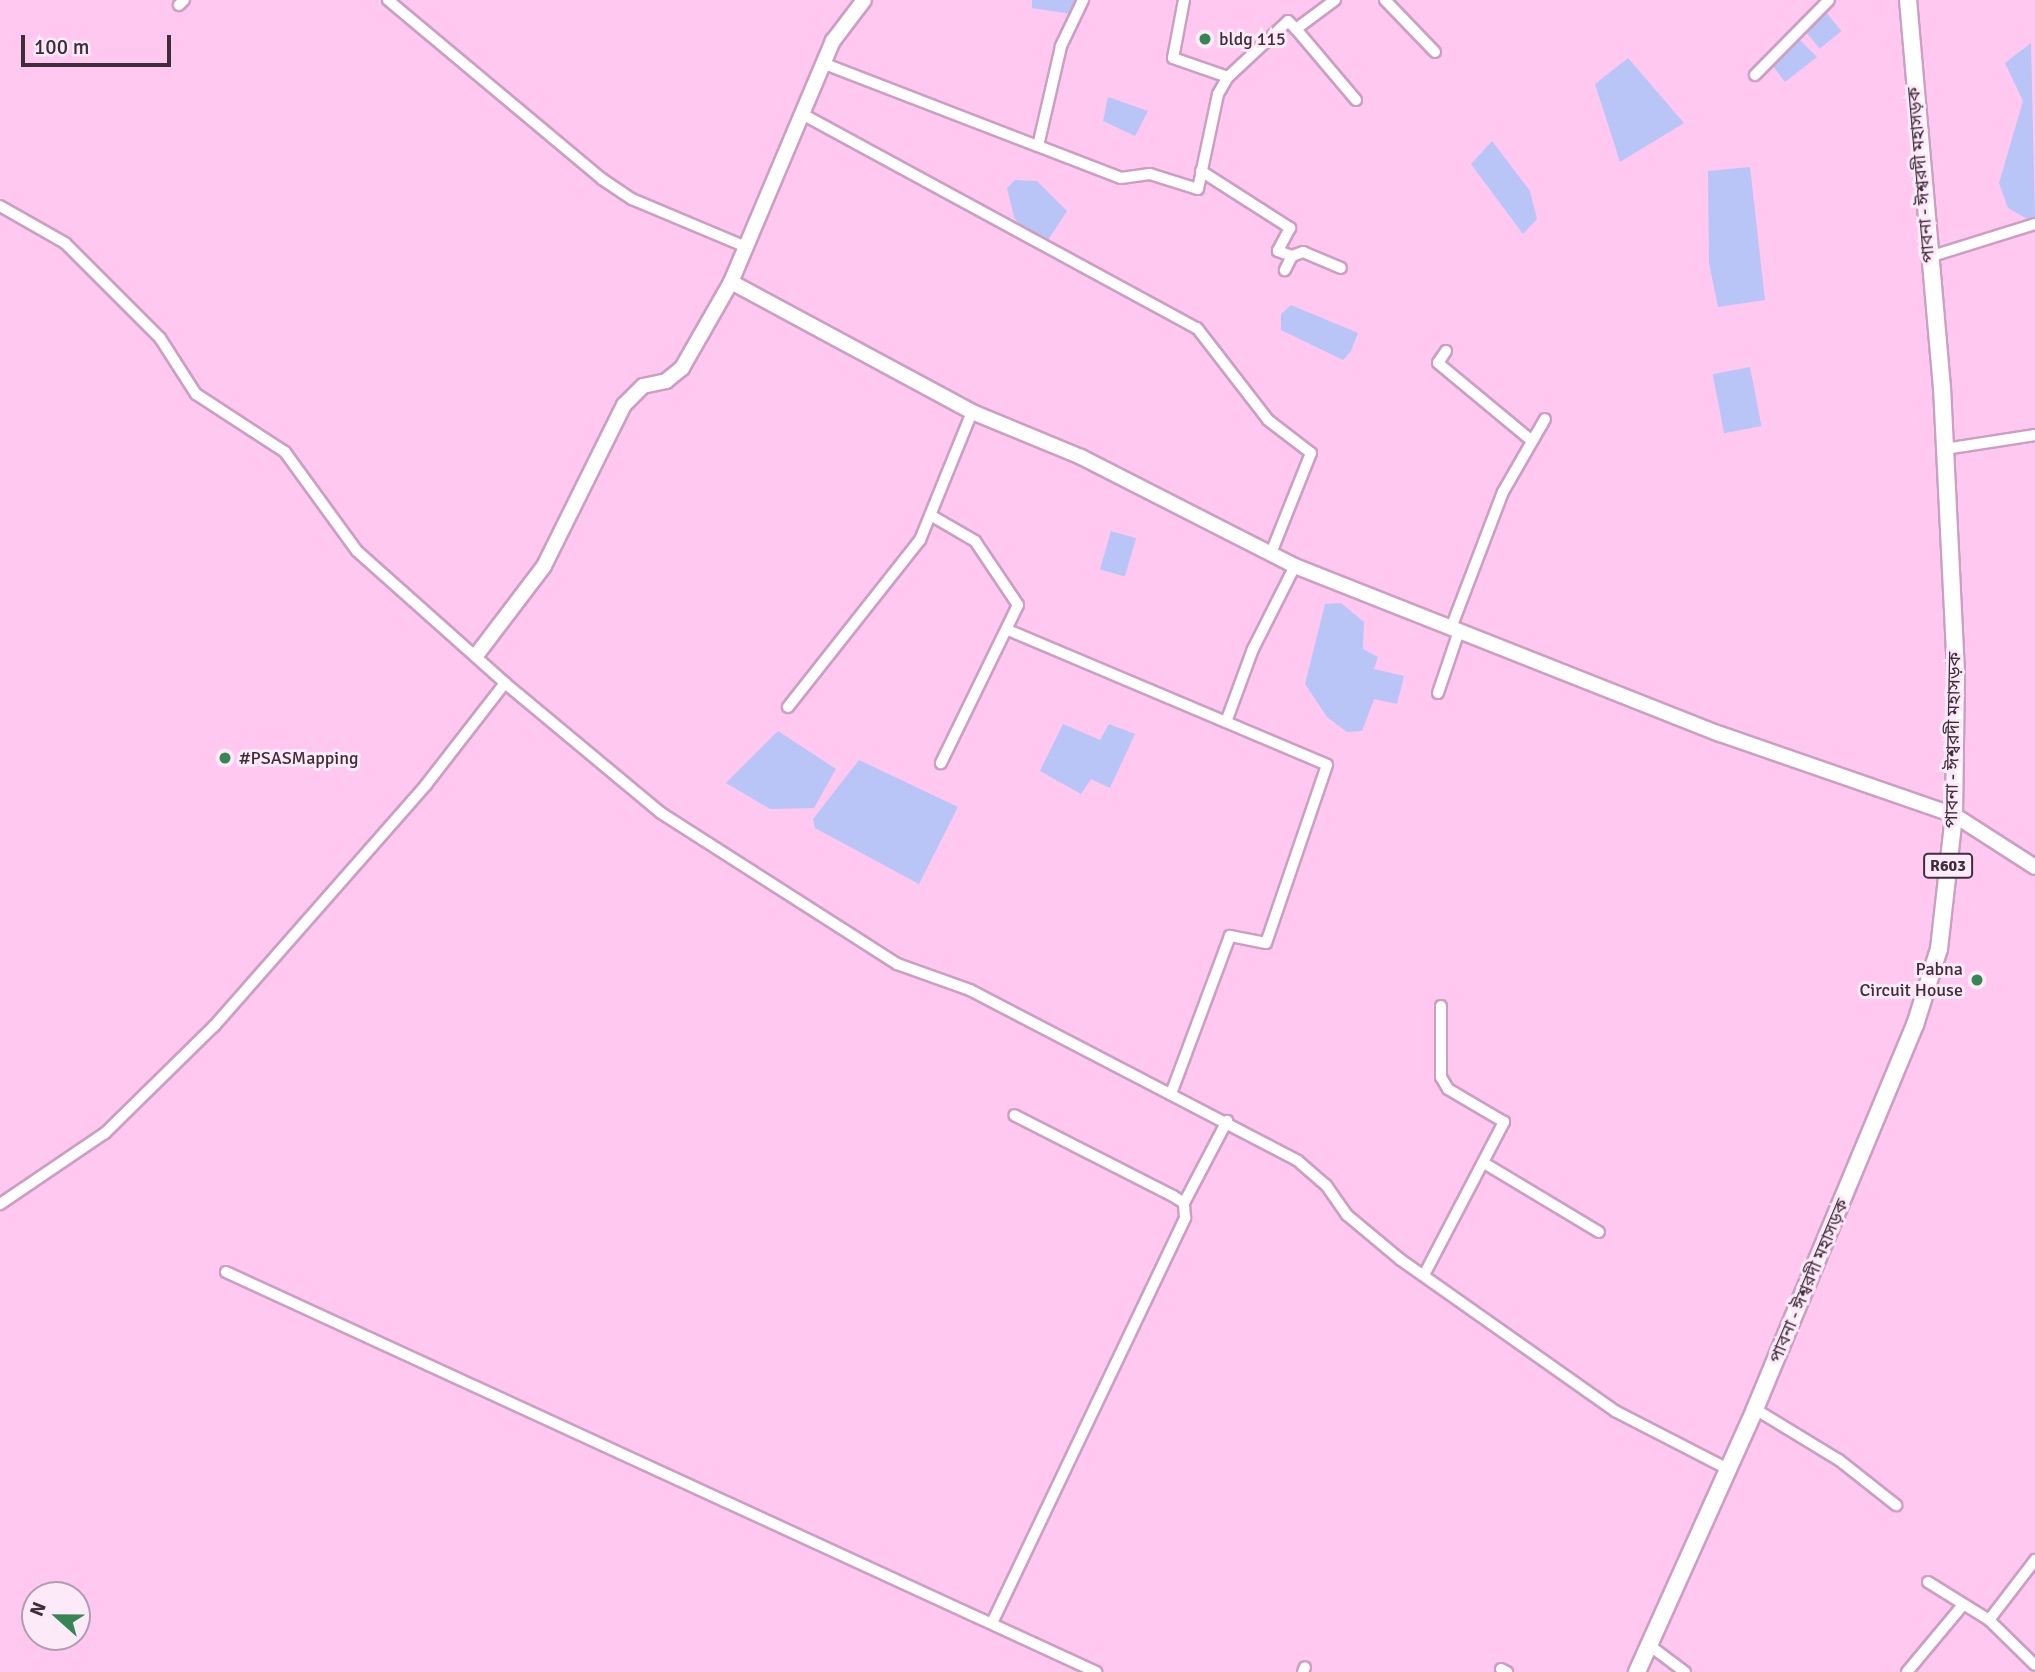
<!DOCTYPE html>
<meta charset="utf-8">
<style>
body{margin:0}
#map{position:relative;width:2035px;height:1672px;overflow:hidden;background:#fcd6f3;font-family:Signika,"Noto Sans Bengali",sans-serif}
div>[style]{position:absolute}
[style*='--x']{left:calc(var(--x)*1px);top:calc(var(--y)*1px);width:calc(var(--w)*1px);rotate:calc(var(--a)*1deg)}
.built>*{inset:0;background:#fec8f1}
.water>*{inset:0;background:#b9c5f6;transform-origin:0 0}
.roads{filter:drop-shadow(2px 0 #cc9fc2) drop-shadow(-2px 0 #cc9fc2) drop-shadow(0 2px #cc9fc2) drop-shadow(0 -2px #cc9fc2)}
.street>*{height:10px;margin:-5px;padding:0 5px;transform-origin:5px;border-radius:5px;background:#fff}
.secondary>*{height:14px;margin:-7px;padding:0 7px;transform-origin:7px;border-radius:7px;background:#fff}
.primary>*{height:16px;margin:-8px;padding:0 8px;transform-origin:8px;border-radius:8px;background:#fff}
.dots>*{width:19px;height:19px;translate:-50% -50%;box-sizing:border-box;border:4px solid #fdeaf8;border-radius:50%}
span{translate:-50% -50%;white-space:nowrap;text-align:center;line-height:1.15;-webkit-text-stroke:6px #fdeaf8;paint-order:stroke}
.shield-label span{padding:2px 5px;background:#fdeaf8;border:2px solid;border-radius:5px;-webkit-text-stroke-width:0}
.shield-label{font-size:16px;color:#402d3c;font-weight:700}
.poi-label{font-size:18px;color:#402d3c}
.left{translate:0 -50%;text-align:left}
.right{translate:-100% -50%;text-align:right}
.street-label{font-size:18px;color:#402d3c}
.north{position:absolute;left:21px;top:1581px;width:70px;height:70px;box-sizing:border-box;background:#fdeaf8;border:2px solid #b19ead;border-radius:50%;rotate:291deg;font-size:19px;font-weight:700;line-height:28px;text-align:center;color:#402d3c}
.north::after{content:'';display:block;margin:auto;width:24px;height:32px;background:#368555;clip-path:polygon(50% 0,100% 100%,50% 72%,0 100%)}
.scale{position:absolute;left:21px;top:35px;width:150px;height:32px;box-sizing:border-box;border:4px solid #402d3c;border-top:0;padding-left:9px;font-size:21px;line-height:24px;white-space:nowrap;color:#402d3c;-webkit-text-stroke:5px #fdeaf8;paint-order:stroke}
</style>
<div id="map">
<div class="built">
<div style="clip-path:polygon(evenodd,0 0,2035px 0,2035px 1672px,0 1672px,0 0,35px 1595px,77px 1595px,77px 1637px,35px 1637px,35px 1595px)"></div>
</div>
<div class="water">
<div style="clip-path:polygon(1032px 0,1080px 0,1072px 14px,1032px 8px)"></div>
<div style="left:1825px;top:11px;width:26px;height:28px;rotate:51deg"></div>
<div style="clip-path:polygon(1800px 40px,1817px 57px,1785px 82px,1773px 66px)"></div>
<div style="clip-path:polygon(2031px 43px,2035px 218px,2029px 220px,2008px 208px,1999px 183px,2023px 101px,2005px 63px)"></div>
<div style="clip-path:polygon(1628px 58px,1684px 123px,1620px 162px,1595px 84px)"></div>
<div style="clip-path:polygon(1108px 97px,1148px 111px,1135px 136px,1103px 121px)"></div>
<div style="clip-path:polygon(1492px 141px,1530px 191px,1537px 219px,1523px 234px,1471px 164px)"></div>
<div style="clip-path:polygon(1750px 167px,1765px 300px,1718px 307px,1709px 263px,1708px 171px)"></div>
<div style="clip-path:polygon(1015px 180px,1037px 181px,1067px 211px,1046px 243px,1026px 235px,1014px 217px,1007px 188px)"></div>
<div style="clip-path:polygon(1291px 305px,1358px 333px,1351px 351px,1343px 360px,1281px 330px,1281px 314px)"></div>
<div style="left:1750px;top:367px;width:60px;height:38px;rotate:79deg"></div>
<div style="left:1111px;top:531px;width:26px;height:40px;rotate:16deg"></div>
<div style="clip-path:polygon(1341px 603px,1364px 622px,1363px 649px,1378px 657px,1374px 669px,1404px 676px,1397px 704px,1374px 699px,1362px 731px,1347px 732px,1327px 717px,1305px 684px,1325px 604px)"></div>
<div style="clip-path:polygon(1063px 724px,1100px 740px,1109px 724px,1135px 734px,1110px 788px,1091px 779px,1081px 794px,1040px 771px)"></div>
<div style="clip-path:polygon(778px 731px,836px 769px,814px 808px,770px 809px,726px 783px)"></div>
<div style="clip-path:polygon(859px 760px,958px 807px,919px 884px,815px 828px,813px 819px)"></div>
</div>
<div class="roads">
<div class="street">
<div style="--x:388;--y:0;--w:279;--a:39.9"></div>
<div style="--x:602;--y:179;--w:36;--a:34"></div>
<div style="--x:632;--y:199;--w:124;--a:22.8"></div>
<div style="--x:1184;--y:0;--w:59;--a:100.7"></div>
<div style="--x:1173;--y:58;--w:58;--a:19.1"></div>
<div style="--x:1228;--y:77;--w:82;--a:-43"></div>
<div style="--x:1288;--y:21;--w:11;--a:45"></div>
<div style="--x:1335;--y:0;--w:49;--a:143.4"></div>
<div style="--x:1296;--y:29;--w:93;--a:49.8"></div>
<div style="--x:1385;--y:0;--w:72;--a:46.1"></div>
<div style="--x:179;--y:5;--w:7;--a:-45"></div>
<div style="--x:825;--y:64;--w:228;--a:21.1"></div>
<div style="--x:1038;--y:146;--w:103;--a:-77"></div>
<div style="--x:1061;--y:46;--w:51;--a:-64.4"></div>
<div style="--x:1755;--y:75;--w:105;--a:-45.4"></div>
<div style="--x:804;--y:115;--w:447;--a:28.5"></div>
<div style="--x:1197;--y:328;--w:116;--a:52.3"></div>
<div style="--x:1268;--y:420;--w:54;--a:37.5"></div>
<div style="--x:1311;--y:453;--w:108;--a:111.8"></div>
<div style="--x:1038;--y:146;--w:89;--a:21.1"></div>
<div style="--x:1121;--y:178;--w:29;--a:-8"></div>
<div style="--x:1150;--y:174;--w:50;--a:17.4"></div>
<div style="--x:1198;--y:189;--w:97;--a:-78.1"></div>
<div style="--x:1218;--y:94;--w:20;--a:-60"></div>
<div style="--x:1201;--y:171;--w:106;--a:32.6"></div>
<div style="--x:1290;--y:228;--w:26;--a:118"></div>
<div style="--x:1278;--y:251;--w:15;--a:20"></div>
<div style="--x:1292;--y:256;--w:16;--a:117"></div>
<div style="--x:0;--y:206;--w:75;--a:29.6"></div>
<div style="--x:65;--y:243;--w:134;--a:45"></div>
<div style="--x:160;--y:338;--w:67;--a:57.3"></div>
<div style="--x:196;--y:394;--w:106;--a:33.1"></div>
<div style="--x:285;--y:452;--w:122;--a:54"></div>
<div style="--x:357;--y:551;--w:198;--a:41.7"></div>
<div style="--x:505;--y:683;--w:129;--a:127.8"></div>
<div style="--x:426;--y:785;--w:321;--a:131.3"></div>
<div style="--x:214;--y:1026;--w:153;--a:135.5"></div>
<div style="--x:105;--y:1133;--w:127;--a:145.9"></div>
<div style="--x:1292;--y:256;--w:12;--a:-20"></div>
<div style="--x:1303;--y:252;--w:41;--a:22.8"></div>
<div style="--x:1929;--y:257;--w:111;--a:-17.3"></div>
<div style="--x:1446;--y:351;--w:14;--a:124"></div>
<div style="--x:1438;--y:363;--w:122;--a:39.7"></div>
<div style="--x:1945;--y:449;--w:91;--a:-8.8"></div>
<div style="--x:932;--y:516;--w:50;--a:30.2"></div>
<div style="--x:975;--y:541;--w:77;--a:56.1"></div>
<div style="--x:1018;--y:605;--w:176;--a:116"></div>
<div style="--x:1451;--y:628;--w:146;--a:-69.1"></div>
<div style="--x:1503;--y:492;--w:84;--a:-60.1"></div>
<div style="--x:1008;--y:630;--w:346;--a:22.9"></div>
<div style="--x:1327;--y:765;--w:188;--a:108.9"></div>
<div style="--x:1266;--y:943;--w:37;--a:-169"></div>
<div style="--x:1230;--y:936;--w:169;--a:110.5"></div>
<div style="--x:505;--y:683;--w:203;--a:39.8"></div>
<div style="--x:661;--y:813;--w:280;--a:32.6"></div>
<div style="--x:897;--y:964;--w:77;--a:19.6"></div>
<div style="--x:970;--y:990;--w:370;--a:27.5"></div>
<div style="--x:1298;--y:1161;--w:37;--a:41"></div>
<div style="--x:1326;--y:1185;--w:37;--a:55"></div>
<div style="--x:1347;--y:1215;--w:70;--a:39.8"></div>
<div style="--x:1401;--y:1260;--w:262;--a:35.2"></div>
<div style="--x:1615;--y:1411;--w:129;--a:27.2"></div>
<div style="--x:1438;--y:693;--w:65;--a:-71.3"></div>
<div style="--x:788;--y:707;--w:213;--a:-51.7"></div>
<div style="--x:920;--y:540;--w:138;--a:-67.9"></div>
<div style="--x:1226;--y:722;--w:78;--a:-69.7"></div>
<div style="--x:1253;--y:649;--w:93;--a:-63.2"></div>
<div style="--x:1484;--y:1163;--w:134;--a:31"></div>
<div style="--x:1184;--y:1203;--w:93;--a:-62.3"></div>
<div style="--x:226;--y:1272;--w:958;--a:24.69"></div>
<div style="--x:1424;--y:1275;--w:173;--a:-62.4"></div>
<div style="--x:1504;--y:1122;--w:65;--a:-149.5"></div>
<div style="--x:1448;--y:1089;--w:14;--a:-120"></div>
<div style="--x:1441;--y:1077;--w:71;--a:-90"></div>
<div style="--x:1755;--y:1409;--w:98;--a:31.3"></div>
<div style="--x:1839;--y:1460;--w:73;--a:38.3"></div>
<div style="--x:1928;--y:1582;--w:72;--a:31.9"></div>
<div style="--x:1989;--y:1620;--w:76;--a:-52.5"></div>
<div style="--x:1989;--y:1620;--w:64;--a:44.4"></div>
<div style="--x:992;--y:1623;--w:449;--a:-64.5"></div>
<div style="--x:1185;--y:1218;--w:15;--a:-94"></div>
<div style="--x:1184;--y:1203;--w:13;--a:-148"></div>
<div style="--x:1173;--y:1196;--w:178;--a:-153"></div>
<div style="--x:1649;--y:1645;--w:45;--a:36.9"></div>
<div style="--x:1501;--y:1669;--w:7;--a:27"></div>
<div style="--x:1303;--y:1672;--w:5;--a:-68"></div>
<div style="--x:1907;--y:1672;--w:86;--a:-50.2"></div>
</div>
<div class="secondary">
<div style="--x:731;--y:282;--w:274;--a:28.3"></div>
<div style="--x:972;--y:412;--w:118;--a:22.4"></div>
<div style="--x:1081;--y:457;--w:240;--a:27"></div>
<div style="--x:1295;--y:566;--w:457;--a:21.6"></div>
<div style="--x:1720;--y:734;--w:248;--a:19.1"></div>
<div style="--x:1954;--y:815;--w:96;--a:32.7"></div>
<div style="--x:478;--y:653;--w:109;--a:-52.8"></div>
<div style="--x:544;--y:566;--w:180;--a:-63.6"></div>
<div style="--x:624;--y:405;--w:27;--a:-45"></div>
<div style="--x:643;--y:386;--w:24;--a:-12"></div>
<div style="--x:666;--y:381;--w:21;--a:-39"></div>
<div style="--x:682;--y:368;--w:99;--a:-60.3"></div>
<div style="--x:731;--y:282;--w:262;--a:-67.1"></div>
<div style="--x:833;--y:41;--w:51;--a:-52.9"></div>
</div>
<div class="primary">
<div style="--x:1637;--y:1672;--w:288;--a:-65.8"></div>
<div style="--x:1755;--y:1409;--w:416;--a:-67.4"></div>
<div style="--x:1915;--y:1025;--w:80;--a:-72.5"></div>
<div style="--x:1939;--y:949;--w:135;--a:-83.6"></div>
<div style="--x:1954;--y:815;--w:142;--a:-89.2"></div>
<div style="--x:1956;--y:673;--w:285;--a:-92.8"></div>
<div style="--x:1942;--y:388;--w:389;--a:-95"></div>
</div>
</div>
<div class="dots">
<div style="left:1205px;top:39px;background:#368555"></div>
<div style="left:225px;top:758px;background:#368555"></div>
<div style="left:1977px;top:980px;background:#368555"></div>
</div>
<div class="shield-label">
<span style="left:1948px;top:866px">R603</span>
</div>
<div class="poi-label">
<span class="left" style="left:1219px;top:39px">bldg 115</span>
<span class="left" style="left:239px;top:758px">#PSASMapping</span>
<span class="right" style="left:1963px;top:980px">Pabna<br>Circuit House</span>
</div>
<div class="street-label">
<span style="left:1921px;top:175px;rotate:-95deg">পাবনা - ঈশ্বরদী মহাসড়ক</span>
<span style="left:1953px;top:740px;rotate:-89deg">পাবনা - ঈশ্বরদী মহাসড়ক</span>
<span style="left:1809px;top:1281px;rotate:-67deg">পাবনা - ঈশ্বরদী মহাসড়ক</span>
</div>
<div class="north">N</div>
<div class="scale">100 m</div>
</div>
